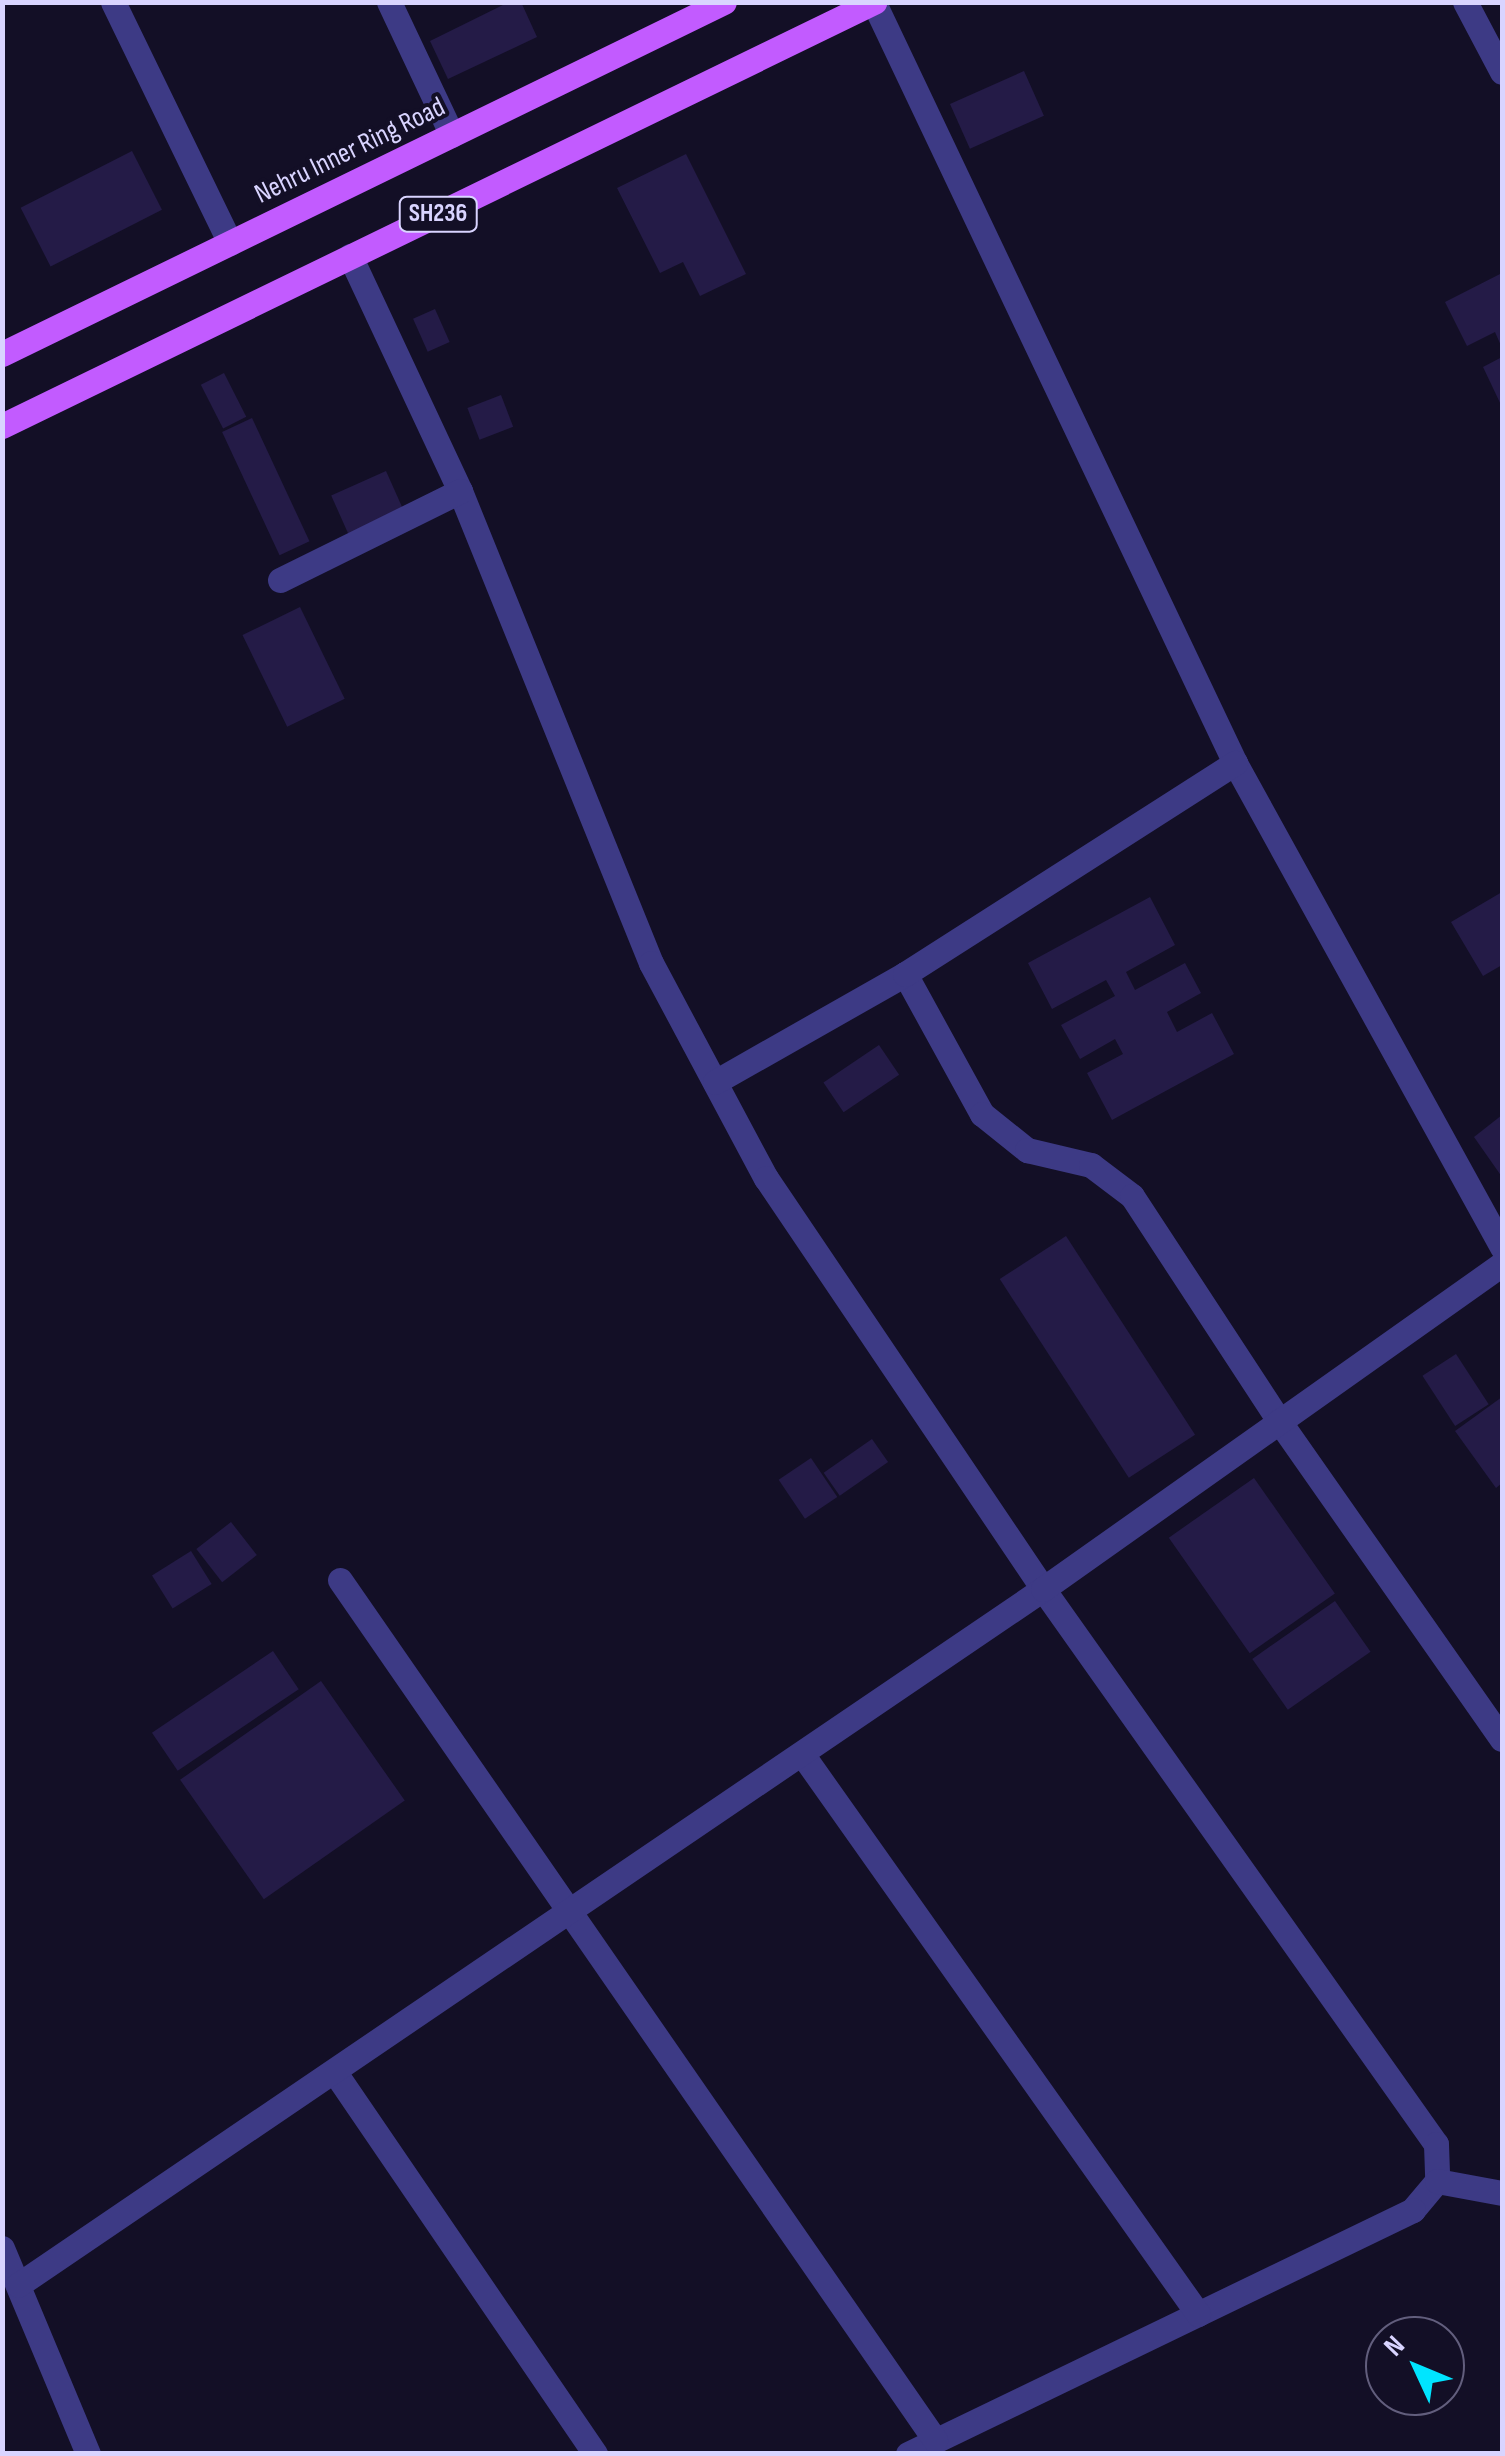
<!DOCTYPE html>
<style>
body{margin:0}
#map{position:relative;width:1505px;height:2456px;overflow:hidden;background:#130f26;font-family:"Sofia Sans Condensed",sans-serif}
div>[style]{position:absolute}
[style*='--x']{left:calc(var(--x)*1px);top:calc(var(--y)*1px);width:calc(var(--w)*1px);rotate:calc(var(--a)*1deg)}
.building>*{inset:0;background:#241b47;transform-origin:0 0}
.minor>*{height:25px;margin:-12.5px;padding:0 12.5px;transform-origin:12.5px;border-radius:12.5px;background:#3d3a85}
.major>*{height:25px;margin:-12.5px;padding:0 12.5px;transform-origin:12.5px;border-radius:12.5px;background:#c25bff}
span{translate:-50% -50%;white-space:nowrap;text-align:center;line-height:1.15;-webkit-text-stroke:8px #130f26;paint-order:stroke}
.shield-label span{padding:2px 8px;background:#130f26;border:2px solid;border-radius:8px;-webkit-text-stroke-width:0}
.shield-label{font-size:25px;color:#d9d4ff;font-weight:700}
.street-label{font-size:28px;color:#d9d4ff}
.frame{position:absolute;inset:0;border:5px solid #d9d4ff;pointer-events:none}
.north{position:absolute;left:1365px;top:2316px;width:100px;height:100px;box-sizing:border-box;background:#130f26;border:2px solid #625e7d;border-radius:50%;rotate:314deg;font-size:28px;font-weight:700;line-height:40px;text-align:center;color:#d9d4ff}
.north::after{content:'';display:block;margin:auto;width:35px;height:45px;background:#00e5ff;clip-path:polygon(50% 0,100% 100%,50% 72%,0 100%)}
</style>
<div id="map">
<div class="building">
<div style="clip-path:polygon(509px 2px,521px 2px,537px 37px,448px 79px,430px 41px)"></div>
<div style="left:1024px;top:71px;width:49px;height:81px;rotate:66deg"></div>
<div style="left:132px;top:151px;width:66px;height:125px;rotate:63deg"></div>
<div style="clip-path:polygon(686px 154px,746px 274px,700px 296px,683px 262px,660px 273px,617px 188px)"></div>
<div style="clip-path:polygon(1502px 273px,1502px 348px,1495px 332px,1467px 346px,1445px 302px)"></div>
<div style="left:435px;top:309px;width:36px;height:24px;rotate:66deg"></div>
<div style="clip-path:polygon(1502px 357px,1502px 407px,1483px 367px)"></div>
<div style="left:224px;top:373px;width:49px;height:26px;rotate:63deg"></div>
<div style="left:501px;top:395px;width:34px;height:36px;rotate:69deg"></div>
<div style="left:252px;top:418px;width:136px;height:33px;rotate:65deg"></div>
<div style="left:386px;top:471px;width:42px;height:60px;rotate:66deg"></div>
<div style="left:300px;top:607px;width:102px;height:64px;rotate:64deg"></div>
<div style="clip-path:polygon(1502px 892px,1502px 965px,1483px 976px,1451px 922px)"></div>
<div style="clip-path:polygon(1150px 897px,1175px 945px,1126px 972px,1135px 990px,1185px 963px,1201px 993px,1167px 1012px,1177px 1032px,1212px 1013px,1234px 1054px,1112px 1120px,1087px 1073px,1123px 1054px,1115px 1039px,1080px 1059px,1061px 1025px,1115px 996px,1106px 980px,1052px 1009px,1028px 963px)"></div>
<div style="left:879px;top:1045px;width:36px;height:67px;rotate:56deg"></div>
<div style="clip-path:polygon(1502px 1115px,1502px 1177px,1474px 1137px)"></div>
<div style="left:1066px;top:1236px;width:237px;height:79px;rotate:57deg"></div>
<div style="left:1456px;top:1354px;width:60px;height:40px;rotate:57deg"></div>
<div style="clip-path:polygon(1502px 1397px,1502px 1483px,1496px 1488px,1455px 1431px)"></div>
<div style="left:872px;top:1439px;width:28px;height:59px;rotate:55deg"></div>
<div style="left:811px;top:1458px;width:47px;height:39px;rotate:56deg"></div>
<div style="left:1254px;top:1478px;width:141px;height:104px;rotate:55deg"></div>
<div style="left:231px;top:1522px;width:42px;height:44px;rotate:52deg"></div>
<div style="left:191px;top:1551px;width:39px;height:46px;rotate:58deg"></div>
<div style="left:1335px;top:1601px;width:62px;height:101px;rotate:55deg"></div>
<div style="left:273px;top:1651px;width:46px;height:146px;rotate:56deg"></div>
<div style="left:321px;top:1681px;width:146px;height:172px;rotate:55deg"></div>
</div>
<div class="minor">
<div style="--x:113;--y:2;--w:268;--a:64.1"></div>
<div style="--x:389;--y:2;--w:147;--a:64.7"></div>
<div style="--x:1465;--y:2;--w:79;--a:62.1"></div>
<div style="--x:874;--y:3;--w:841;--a:64.59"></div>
<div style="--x:1235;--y:763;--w:553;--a:61.12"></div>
<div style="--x:350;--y:256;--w:259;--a:64.9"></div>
<div style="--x:460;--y:491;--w:509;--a:67.97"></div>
<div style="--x:651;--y:963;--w:244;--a:61.9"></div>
<div style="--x:766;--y:1178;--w:496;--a:56"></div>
<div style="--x:1043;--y:1589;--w:680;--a:54.7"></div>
<div style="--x:1436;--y:2144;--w:37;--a:88"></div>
<div style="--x:1437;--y:2181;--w:38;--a:130"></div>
<div style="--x:1413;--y:2210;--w:561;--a:154.21"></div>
<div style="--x:280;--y:580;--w:201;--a:-26.3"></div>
<div style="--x:905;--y:974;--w:160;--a:61.2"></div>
<div style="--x:982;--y:1114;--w:58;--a:38.7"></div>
<div style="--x:1027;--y:1150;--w:66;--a:13.2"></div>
<div style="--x:1091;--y:1165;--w:51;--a:37.1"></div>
<div style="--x:1132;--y:1196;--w:269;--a:56.8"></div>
<div style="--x:1279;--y:1421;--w:388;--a:55"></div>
<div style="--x:715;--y:1082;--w:219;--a:-29.6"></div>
<div style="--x:905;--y:974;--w:392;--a:-32.6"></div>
<div style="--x:340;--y:1580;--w:1046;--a:55.32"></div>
<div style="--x:802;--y:1754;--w:686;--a:54.73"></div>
<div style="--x:336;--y:2074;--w:460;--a:55.7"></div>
<div style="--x:1437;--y:2181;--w:66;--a:10.5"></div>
<div style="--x:2;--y:2248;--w:223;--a:67.3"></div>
<div style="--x:18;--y:2285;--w:1239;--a:-34.18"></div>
<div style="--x:1043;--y:1589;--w:562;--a:-35.3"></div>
</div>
<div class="major">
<div style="--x:2;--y:354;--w:803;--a:-25.99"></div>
<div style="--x:2;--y:426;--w:970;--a:-25.93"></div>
</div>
<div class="shield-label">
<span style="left:438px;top:214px">SH236</span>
</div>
<div class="street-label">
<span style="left:350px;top:151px;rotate:-26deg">Nehru Inner Ring Road</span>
</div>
<div class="frame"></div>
<div class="north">N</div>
</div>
